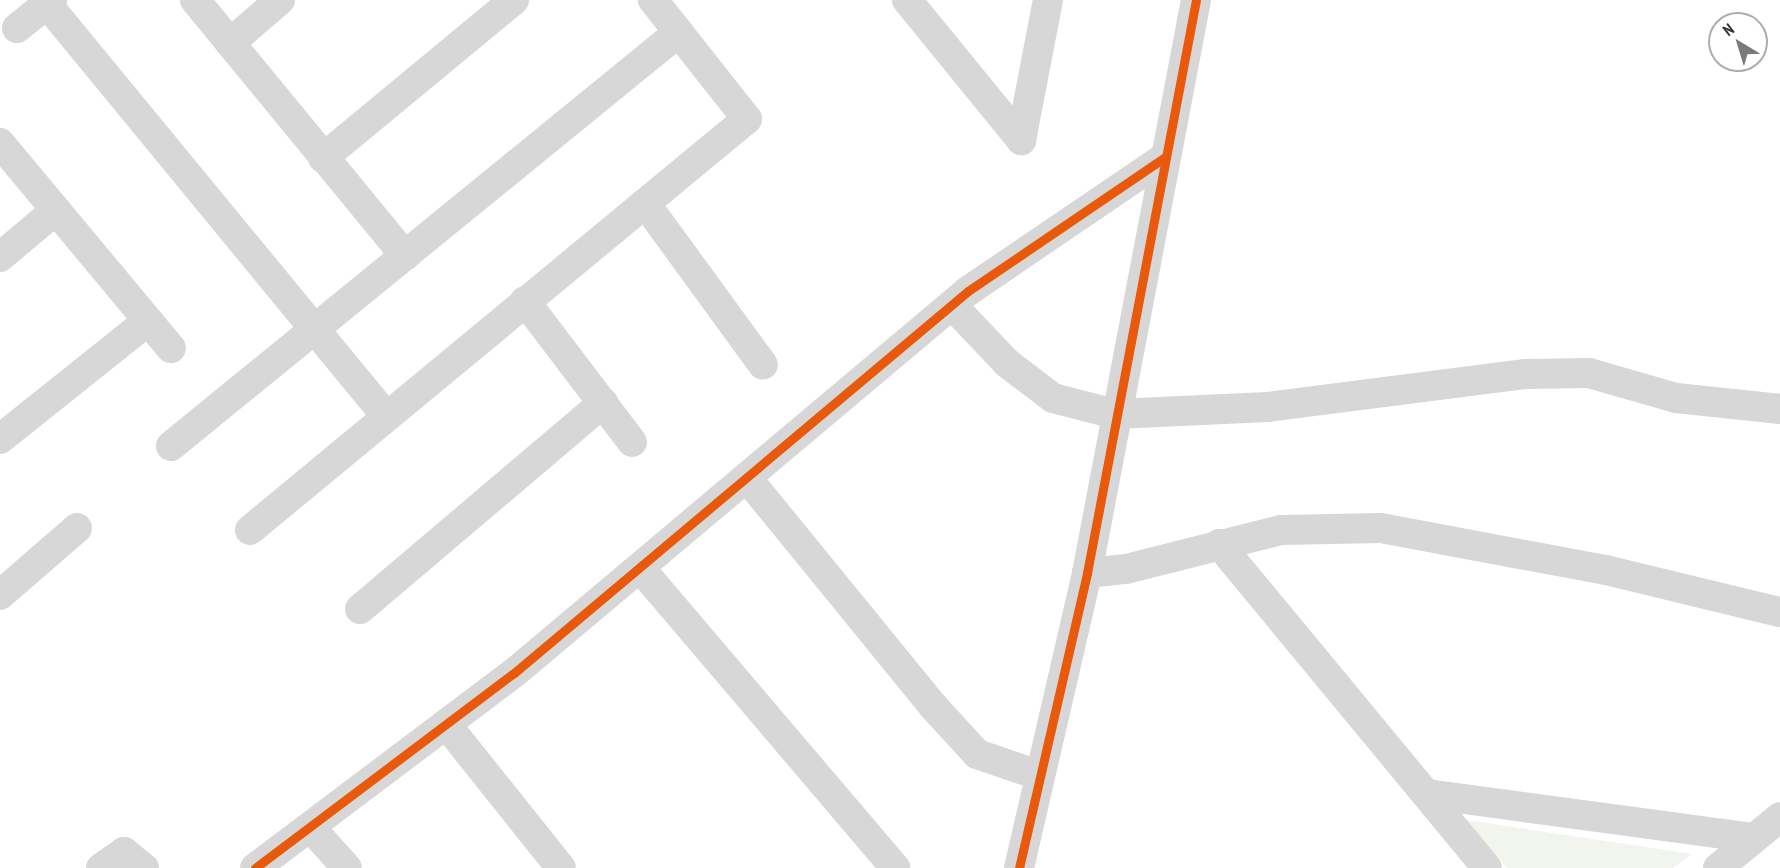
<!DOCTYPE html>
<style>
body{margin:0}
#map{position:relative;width:1780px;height:868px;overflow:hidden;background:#fff;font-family:"PT Sans Narrow",sans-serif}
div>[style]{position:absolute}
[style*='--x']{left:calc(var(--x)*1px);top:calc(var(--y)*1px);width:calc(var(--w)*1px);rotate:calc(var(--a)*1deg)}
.green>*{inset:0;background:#f1f5ed}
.minor>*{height:30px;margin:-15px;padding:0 15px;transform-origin:15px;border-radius:15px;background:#d7d7d7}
.cycleway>*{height:9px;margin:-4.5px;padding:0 4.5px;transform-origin:4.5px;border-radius:4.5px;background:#e8590c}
span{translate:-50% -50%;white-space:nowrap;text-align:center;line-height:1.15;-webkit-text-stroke:6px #fff;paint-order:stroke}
.north{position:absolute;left:1708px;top:12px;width:60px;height:60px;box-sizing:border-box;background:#fff;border:2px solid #adadad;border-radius:50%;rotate:322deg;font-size:16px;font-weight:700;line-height:24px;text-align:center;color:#333}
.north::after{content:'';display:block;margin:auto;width:21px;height:27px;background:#7a7a7a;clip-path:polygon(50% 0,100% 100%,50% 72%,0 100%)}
</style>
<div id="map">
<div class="green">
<div style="clip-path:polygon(1466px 820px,1692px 854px,1673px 868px,1507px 868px)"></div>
</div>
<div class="minor">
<div style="--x:195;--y:0;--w:331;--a:50.6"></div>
<div style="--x:907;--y:0;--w:181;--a:50.8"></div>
<div style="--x:47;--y:4;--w:534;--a:50.55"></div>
<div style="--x:17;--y:28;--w:45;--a:-38.7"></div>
<div style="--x:230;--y:43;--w:66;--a:-40.7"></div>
<div style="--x:1021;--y:140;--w:143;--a:-79.1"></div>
<div style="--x:0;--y:143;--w:267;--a:50.2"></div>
<div style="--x:323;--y:158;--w:248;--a:-39.6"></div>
<div style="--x:645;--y:203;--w:200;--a:53.9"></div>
<div style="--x:0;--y:257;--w:73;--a:-40"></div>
<div style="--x:525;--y:301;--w:177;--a:52.8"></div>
<div style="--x:952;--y:305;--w:80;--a:46.5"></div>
<div style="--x:1007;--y:363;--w:58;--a:37.3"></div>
<div style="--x:1053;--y:398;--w:64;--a:14.5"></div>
<div style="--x:1115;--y:414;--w:153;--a:-2.6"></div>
<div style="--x:1268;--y:407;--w:260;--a:-7.3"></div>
<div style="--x:1526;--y:374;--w:63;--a:-0.9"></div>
<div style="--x:1589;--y:373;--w:91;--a:16"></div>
<div style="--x:1676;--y:398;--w:105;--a:6"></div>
<div style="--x:0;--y:439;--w:189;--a:-38.6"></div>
<div style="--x:171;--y:446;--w:655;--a:-39.18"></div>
<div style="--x:747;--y:478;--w:294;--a:50.8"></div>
<div style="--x:933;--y:706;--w:65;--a:47.5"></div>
<div style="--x:977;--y:754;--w:65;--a:19"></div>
<div style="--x:250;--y:530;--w:645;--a:-39.59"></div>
<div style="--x:747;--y:119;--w:152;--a:-128.3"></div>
<div style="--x:1219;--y:544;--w:420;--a:50.4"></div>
<div style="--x:640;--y:568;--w:394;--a:49.6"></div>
<div style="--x:1087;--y:573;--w:39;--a:-6"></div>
<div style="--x:1126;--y:569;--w:160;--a:-14.1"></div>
<div style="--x:1281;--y:530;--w:100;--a:-1.1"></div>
<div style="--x:1381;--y:528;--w:229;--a:10.6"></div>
<div style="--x:1606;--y:570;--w:179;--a:13.6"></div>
<div style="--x:0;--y:595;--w:102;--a:-41"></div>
<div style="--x:360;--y:609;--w:319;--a:-40.3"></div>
<div style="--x:446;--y:724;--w:184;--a:51.4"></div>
<div style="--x:1427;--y:794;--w:330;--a:7.7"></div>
<div style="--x:310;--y:827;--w:55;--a:47.9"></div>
<div style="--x:101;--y:868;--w:28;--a:-35"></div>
<div style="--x:124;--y:852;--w:26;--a:39"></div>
<div style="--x:255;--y:868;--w:324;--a:-37"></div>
<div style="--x:514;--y:673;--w:593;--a:-40.08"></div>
<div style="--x:968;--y:291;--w:237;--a:-34.2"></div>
<div style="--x:1019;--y:868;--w:303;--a:-77"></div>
<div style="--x:1087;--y:573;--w:583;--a:-79.23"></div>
<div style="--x:1718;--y:868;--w:80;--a:-39.4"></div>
</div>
<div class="cycleway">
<div style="--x:255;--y:868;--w:324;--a:-37"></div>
<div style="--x:514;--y:673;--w:593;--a:-40.08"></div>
<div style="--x:968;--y:291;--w:237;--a:-34.2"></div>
<div style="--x:1019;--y:868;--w:303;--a:-77"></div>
<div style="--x:1087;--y:573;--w:583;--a:-79.23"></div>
</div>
<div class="north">N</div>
</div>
